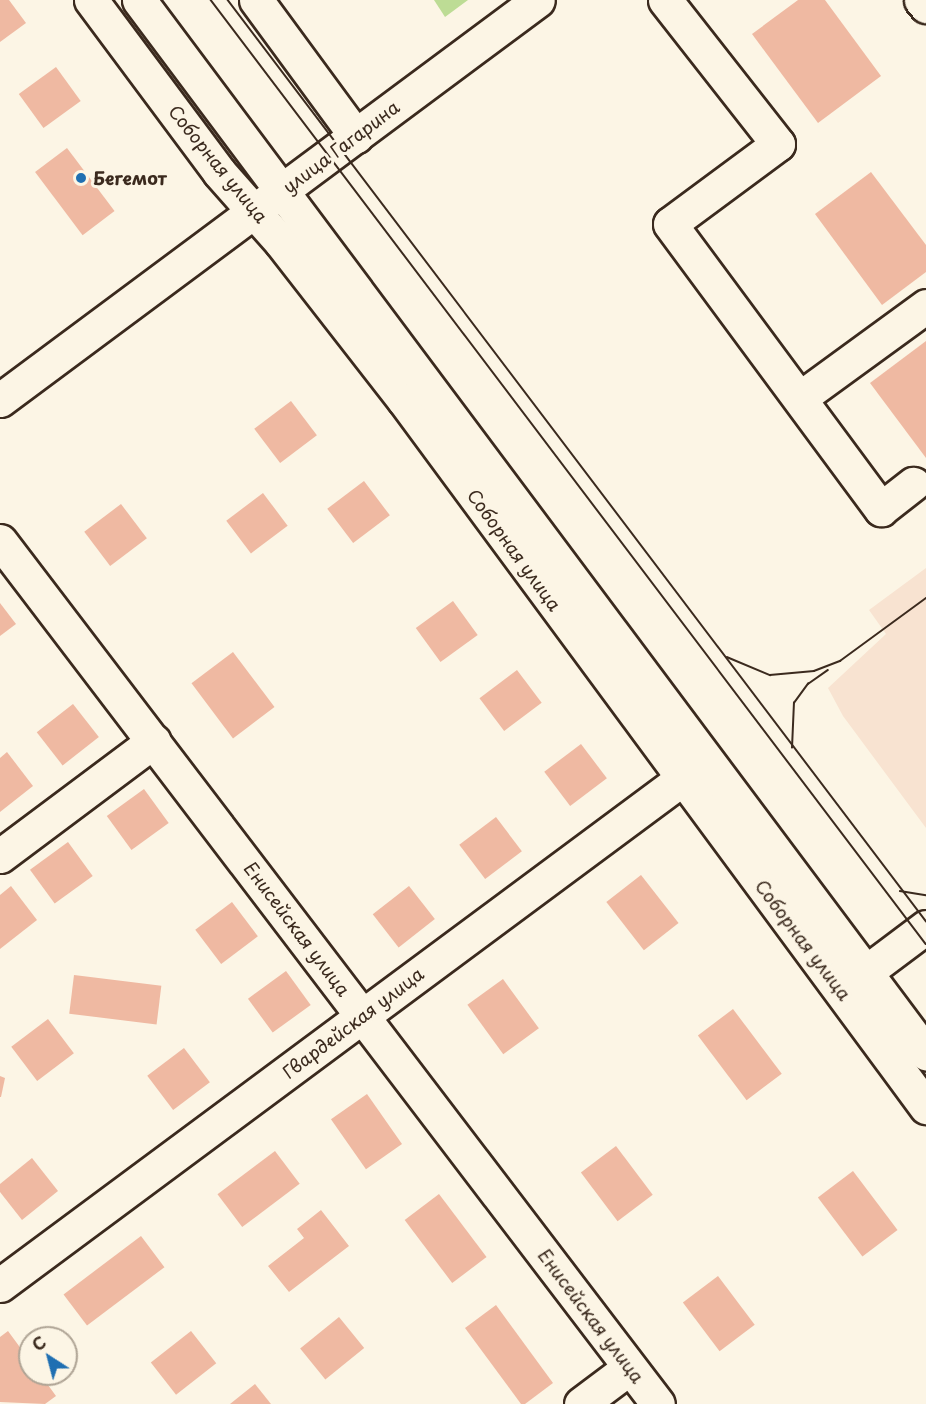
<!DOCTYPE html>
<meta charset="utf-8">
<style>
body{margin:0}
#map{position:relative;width:926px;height:1404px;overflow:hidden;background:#fcf5e5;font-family:"Playpen Sans",sans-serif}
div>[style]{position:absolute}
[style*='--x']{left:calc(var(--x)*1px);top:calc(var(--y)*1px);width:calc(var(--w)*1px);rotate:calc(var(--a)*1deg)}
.built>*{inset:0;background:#f8e3d1}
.green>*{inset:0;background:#bddc95}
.building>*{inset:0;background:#efb9a2;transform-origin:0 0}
.roads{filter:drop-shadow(2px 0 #3b2a1e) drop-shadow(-2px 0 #3b2a1e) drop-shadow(0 2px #3b2a1e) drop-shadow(0 -2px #3b2a1e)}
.minor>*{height:33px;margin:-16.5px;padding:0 16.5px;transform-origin:16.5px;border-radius:16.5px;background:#fcf5e5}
.major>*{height:33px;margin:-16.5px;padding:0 16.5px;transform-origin:16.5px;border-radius:16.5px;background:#fcf5e5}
.tram>*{height:1.5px;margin:-0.75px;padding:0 0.75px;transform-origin:0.75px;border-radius:0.75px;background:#3b2a1e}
.dots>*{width:16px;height:16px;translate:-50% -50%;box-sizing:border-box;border:3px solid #fcf5e5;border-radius:50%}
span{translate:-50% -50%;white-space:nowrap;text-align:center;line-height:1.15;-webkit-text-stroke:6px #fcf5e5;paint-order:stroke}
.street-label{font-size:18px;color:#3b2a1e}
.poi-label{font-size:18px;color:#3b2a1e;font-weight:700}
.left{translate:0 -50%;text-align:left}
.north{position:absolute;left:18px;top:1326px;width:60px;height:60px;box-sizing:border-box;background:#fcf5e5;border:2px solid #afa495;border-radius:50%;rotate:324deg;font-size:16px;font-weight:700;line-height:24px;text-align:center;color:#3b2a1e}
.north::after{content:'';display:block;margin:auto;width:21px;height:27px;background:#1f6fb2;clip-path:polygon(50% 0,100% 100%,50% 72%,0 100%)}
</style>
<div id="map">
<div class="built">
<div style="clip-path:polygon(926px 568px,926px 828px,843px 716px,828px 688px,886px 634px,869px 610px)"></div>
</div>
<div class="green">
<div style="clip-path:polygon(434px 0,468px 0,445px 17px)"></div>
</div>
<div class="building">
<div style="clip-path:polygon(0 0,9px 0,26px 23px,0 42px)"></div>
<div style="clip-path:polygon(798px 0,825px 0,881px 76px,818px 123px,752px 34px)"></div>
<div style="left:56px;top:67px;width:42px;height:46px;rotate:54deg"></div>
<div style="left:67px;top:148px;width:79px;height:40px;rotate:53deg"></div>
<div style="clip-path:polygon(871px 172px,926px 245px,926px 272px,882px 305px,815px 214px)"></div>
<div style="clip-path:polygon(926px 341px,926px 458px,870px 383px)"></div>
<div style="left:291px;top:401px;width:43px;height:46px;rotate:53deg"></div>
<div style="left:364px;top:481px;width:43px;height:46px;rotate:53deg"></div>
<div style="left:263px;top:493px;width:41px;height:46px;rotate:53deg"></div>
<div style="left:121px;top:504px;width:43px;height:46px;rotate:53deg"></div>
<div style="left:453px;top:601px;width:42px;height:46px;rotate:54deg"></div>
<div style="clip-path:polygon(0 603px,16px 624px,0 636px)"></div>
<div style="left:233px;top:652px;width:69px;height:52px;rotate:53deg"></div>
<div style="left:517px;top:670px;width:41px;height:47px;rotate:53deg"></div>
<div style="left:73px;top:704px;width:42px;height:46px;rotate:52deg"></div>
<div style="left:581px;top:744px;width:43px;height:46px;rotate:53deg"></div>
<div style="clip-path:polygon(7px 752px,33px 786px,0 812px,0 758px)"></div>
<div style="left:144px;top:789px;width:42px;height:46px;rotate:54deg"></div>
<div style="left:496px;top:817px;width:43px;height:46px;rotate:53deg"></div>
<div style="left:68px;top:842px;width:42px;height:47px;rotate:54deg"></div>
<div style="left:641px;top:875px;width:61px;height:44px;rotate:52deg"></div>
<div style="clip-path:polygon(11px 886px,37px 920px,0 949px,0 895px)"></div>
<div style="left:409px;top:886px;width:42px;height:46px;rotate:52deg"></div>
<div style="left:232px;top:902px;width:43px;height:46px;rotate:53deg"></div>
<div style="left:286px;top:971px;width:42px;height:47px;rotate:54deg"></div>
<div style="left:74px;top:975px;width:88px;height:39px;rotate:7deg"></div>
<div style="left:503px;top:979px;width:61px;height:44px;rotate:54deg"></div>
<div style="left:733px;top:1009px;width:81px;height:44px;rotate:53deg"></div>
<div style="left:48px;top:1019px;width:43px;height:46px;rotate:53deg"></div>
<div style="left:184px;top:1048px;width:43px;height:46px;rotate:53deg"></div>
<div style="clip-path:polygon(0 1076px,5px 1078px,1px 1097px,0 1097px)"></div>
<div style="left:367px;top:1094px;width:61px;height:44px;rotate:55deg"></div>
<div style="left:616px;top:1146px;width:61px;height:44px;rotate:53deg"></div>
<div style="left:275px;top:1151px;width:41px;height:72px;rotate:53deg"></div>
<div style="clip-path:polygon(32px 1158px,58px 1191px,22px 1220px,0 1192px,0 1184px)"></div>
<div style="left:853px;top:1171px;width:74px;height:44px;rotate:53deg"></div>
<div style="left:439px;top:1194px;width:79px;height:43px;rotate:53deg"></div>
<div style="clip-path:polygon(321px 1210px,349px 1246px,289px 1292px,268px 1266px,304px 1238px,297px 1229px)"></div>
<div style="left:141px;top:1236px;width:39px;height:97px;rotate:53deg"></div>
<div style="left:718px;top:1276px;width:61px;height:44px;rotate:53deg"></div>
<div style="clip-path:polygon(496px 1305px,553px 1383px,525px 1404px,521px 1404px,465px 1328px)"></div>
<div style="left:339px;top:1317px;width:40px;height:50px;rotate:51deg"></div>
<div style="clip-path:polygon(8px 1331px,30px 1361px,30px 1374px,40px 1374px,56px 1396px,45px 1404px,0 1402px,0 1337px)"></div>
<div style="left:191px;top:1331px;width:41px;height:51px;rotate:52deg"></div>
<div style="clip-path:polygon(255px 1384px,271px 1404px,230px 1404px)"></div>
</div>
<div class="roads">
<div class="minor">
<div style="--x:256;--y:0;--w:169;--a:53.7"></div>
<div style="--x:665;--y:0;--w:183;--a:51.9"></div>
<div style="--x:778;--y:144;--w:134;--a:143.5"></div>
<div style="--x:670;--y:224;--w:355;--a:53.5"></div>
<div style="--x:881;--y:509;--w:41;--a:-38"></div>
<div style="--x:921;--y:0;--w:8;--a:50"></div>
<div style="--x:800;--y:398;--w:156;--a:-36.1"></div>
<div style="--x:0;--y:400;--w:670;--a:-36.63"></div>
<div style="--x:0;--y:541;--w:1085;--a:52.68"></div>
<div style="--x:0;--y:856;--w:192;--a:-36.8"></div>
<div style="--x:842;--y:990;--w:105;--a:-36.9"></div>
<div style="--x:0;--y:1285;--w:879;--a:-36.58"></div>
<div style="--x:581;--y:1404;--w:60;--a:-36.9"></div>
</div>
<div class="major">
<div style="--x:91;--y:0;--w:214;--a:53.3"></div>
<div style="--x:219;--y:172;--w:94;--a:48.5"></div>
<div style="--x:281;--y:242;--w:200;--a:52.1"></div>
<div style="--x:404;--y:400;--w:879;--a:53.56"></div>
<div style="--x:139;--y:0;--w:1315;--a:53.23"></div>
</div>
</div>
<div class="tram">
<div style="--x:211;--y:0;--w:1184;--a:52.86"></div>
<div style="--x:228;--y:0;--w:1156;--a:52.84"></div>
<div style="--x:727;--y:657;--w:47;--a:22.7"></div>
<div style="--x:770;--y:675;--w:44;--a:-5.2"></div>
<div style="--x:814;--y:671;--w:28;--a:-21"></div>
<div style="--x:840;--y:661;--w:107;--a:-36.2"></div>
<div style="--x:792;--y:748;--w:45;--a:-87.5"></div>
<div style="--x:794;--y:703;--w:24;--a:-54"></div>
<div style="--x:808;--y:684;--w:24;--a:-35"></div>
<div style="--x:900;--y:891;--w:26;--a:9"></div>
</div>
<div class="dots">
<div style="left:81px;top:178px;background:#1f6fb2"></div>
</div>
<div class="street-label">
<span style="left:341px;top:147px;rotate:-37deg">улица Гагарина</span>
<span style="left:218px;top:164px;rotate:51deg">Соборная улица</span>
<span style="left:514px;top:550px;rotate:54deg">Соборная улица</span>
<span style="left:297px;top:929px;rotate:53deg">Енисейская улица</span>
<span style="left:803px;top:940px;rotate:53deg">Соборная улица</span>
<span style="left:353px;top:1023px;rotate:-37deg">Гвардейская улица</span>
<span style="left:591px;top:1316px;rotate:53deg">Енисейская улица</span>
</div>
<div class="poi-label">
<span class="left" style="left:93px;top:178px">Бегемот</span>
</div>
<div class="north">С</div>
</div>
